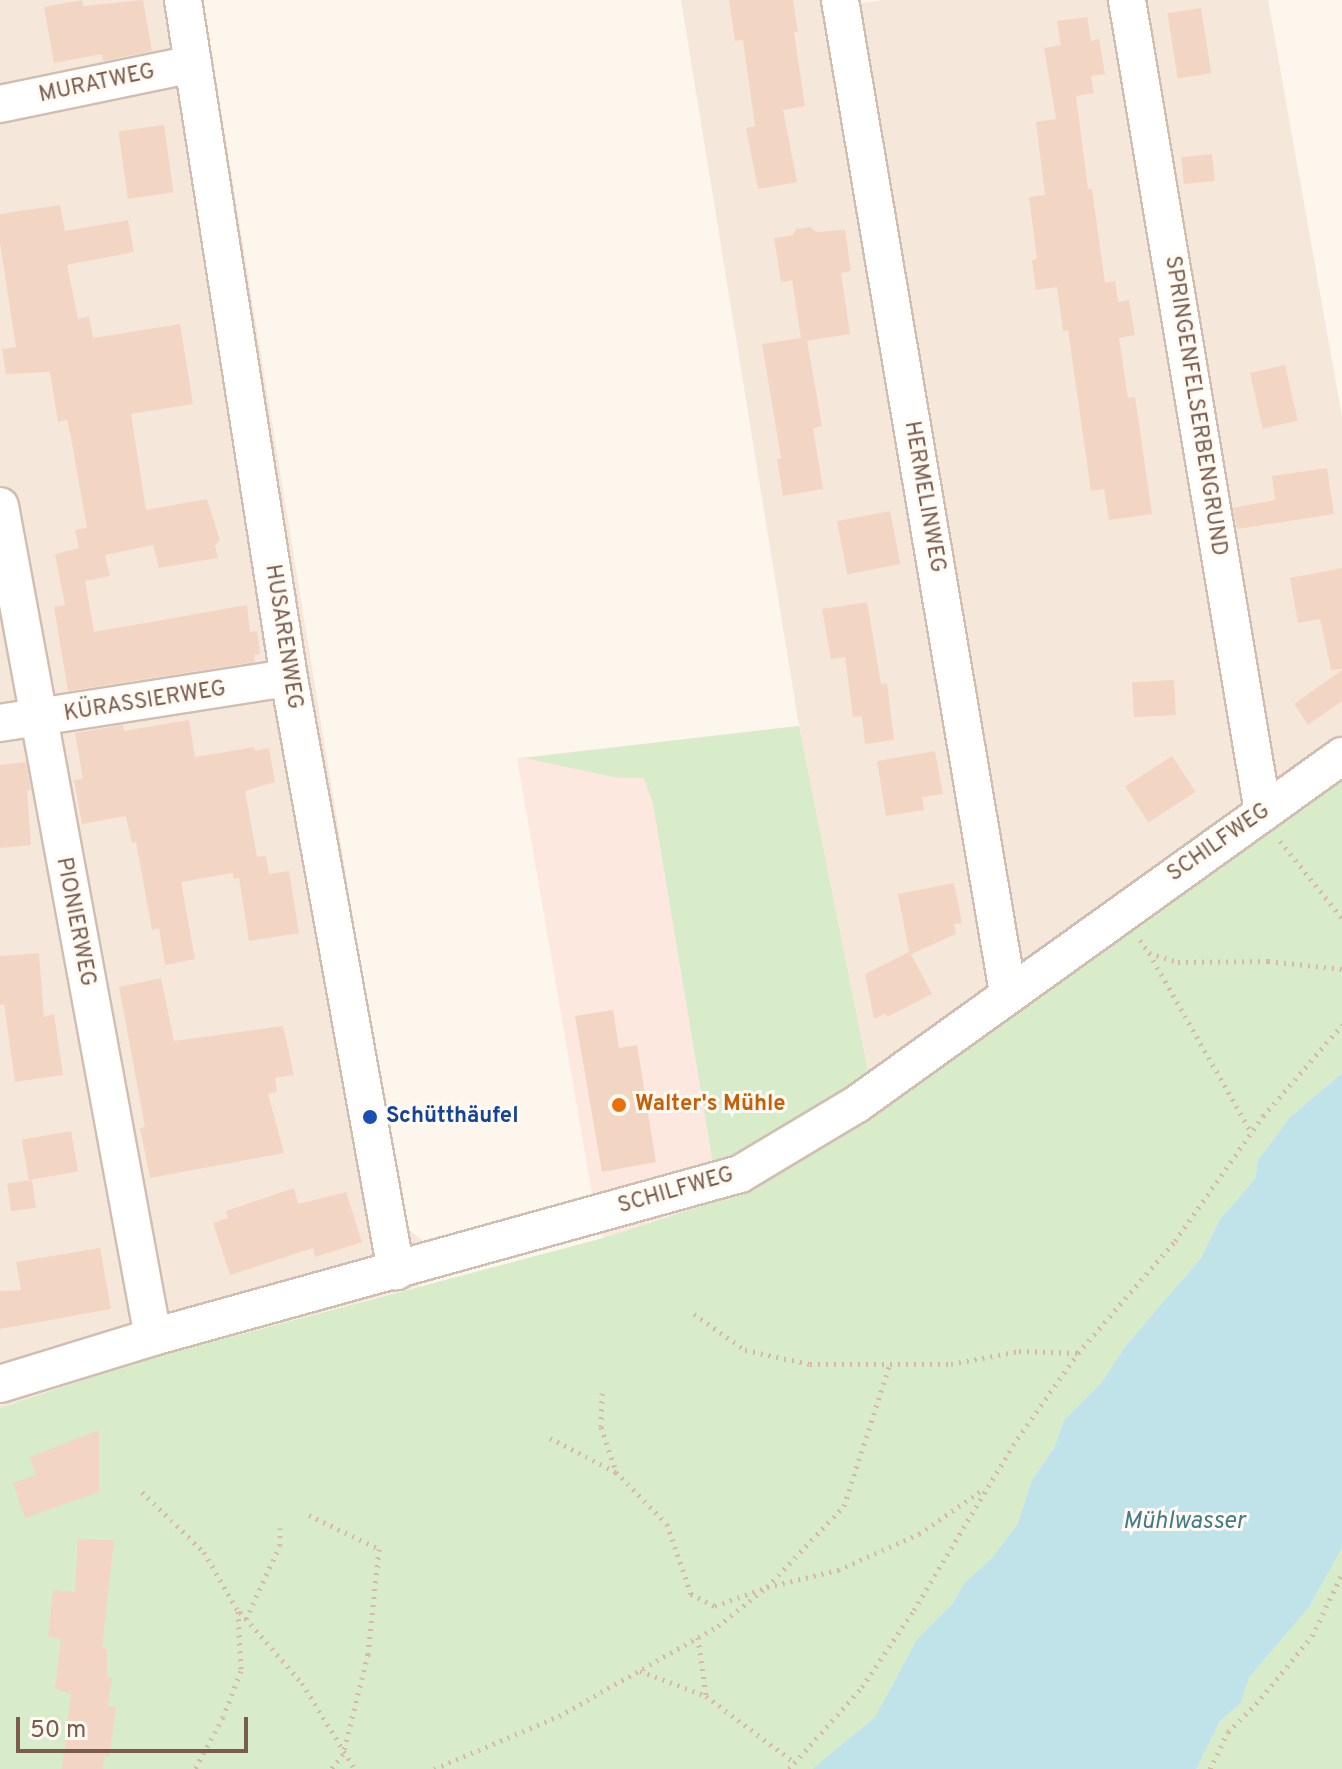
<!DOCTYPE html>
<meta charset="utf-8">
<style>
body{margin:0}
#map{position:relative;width:1342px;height:1769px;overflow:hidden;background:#fdf6ec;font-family:Overpass,sans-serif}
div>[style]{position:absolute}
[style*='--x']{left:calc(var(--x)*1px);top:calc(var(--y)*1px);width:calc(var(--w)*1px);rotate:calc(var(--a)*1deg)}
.residential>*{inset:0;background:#f5e8da}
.commercial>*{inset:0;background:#fde8e0}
.green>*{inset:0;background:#d8ecc9}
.water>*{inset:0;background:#bfe3e8}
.building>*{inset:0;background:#f3d5c3;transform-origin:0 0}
.path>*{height:5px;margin-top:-2.5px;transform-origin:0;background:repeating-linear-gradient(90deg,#d9b8a5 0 2px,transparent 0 8px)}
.roads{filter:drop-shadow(2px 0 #d1beb0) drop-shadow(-2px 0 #d1beb0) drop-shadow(0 2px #d1beb0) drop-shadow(0 -2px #d1beb0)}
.street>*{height:36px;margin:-18px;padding:0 18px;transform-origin:18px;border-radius:18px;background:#fff}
.dots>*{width:22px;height:22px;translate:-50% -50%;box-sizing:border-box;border:4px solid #fffaf3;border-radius:50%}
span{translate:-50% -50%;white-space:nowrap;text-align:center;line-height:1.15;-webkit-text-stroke:6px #fffaf3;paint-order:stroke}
.street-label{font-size:22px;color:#7a5c4d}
.food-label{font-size:22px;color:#c56008;font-weight:700}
.left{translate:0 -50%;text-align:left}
.transit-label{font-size:22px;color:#164399;font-weight:700}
.water-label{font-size:24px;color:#437c86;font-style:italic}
.scale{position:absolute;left:16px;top:1717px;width:232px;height:36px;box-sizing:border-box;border:4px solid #7a5c4d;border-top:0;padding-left:10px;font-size:24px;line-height:28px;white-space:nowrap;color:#7a5c4d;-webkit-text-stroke:6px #fffaf3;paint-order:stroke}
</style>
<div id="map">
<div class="residential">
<div style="clip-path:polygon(0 0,203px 0,395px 1176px,406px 1228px,433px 1248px,419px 1286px,137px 1362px,0 1408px)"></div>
<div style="clip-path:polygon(681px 0,854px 0,855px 4px,881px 0,1268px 0,1342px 417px,1342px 775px,876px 1109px,799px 726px)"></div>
</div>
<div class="commercial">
<div style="clip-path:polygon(799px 726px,876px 1109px,732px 1196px,603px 1238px,594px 1206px,517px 758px)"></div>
</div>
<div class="green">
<div style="clip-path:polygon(799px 726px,868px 1071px,819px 1108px,714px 1169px,653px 804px,644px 778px,618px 778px,524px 758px)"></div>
<div style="clip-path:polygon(1342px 775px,1342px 1073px,1290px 1117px,1258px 1160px,1255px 1179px,1220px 1219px,1201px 1258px,1127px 1344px,1101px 1383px,1064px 1420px,1054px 1448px,1032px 1480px,1018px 1523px,992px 1558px,964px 1583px,952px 1604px,917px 1639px,875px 1717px,812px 1769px,0 1769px,0 1408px,137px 1362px,603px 1238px,732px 1196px,798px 1158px)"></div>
<div style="clip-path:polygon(1342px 1548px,1342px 1769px,1196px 1769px,1220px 1721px,1241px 1703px,1249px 1678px,1310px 1606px)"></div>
</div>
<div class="water">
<div style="clip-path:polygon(1342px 1073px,1342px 1548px,1310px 1606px,1249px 1678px,1241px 1703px,1220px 1721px,1196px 1769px,812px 1769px,875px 1717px,917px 1639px,952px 1604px,964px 1583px,992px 1558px,1018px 1523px,1032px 1480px,1054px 1448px,1064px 1420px,1101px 1383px,1127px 1344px,1201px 1258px,1220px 1219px,1255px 1179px,1258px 1160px,1290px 1117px)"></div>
</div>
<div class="building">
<div style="clip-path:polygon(82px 0,83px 6px,143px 0,152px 51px,103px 61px,102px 54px,54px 63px,44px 7px)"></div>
<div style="clip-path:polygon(729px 0,793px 0,798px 32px,794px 32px,805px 106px,783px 110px,797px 182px,758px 189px,746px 128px,755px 126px,743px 40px,735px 41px)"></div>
<div style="left:1201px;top:8px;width:66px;height:34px;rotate:81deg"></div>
<div style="clip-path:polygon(1087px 17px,1091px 41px,1099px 39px,1105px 74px,1091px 76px,1094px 93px,1076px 96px,1088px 189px,1092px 189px,1105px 283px,1115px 281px,1118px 302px,1129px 300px,1135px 335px,1119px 338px,1128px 398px,1135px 397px,1152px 514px,1109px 520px,1104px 489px,1091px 491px,1068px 330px,1063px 331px,1057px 287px,1036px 290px,1032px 260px,1037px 259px,1029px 197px,1045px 195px,1036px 122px,1056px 119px,1044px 48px,1061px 45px,1057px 21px)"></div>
<div style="left:164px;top:125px;width:68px;height:46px;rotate:82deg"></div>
<div style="left:1212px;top:154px;width:27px;height:31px;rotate:84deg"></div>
<div style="clip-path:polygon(60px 205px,65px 231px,128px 220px,134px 252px,67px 265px,78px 319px,89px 316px,93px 338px,180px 324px,193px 404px,131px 414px,146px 510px,207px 499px,220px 540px,215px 545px,218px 558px,159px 568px,153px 545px,105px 555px,110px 576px,85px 581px,94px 632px,247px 605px,250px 632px,257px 631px,260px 654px,254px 655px,255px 662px,68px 691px,54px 607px,65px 605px,55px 554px,79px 548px,75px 530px,87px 528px,71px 438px,67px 420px,58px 422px,50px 372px,6px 374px,2px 349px,16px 347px,0 243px,0 214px)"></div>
<div style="clip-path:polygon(810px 227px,816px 232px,845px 230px,851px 271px,841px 273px,850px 334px,807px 341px,822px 426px,813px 428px,823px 489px,783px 496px,777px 459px,781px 458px,762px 344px,801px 338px,792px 280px,781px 282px,774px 238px,793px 235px,796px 229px)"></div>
<div style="left:1285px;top:365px;width:57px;height:36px;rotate:77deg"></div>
<div style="clip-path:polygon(1327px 468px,1334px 514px,1237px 529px,1233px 508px,1275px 500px,1272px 476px)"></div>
<div style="left:890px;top:511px;width:54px;height:54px;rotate:79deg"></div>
<div style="clip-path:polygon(1342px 568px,1342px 669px,1331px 670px,1320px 619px,1298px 623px,1290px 578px)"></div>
<div style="clip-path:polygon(867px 602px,881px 684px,887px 683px,894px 740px,865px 744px,862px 716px,853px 717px,845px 657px,831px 659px,822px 609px)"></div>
<div style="clip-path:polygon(1342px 670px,1342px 701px,1308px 725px,1294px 704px)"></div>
<div style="left:1174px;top:680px;width:35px;height:42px;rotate:87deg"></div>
<div style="clip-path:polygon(189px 720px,195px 757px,254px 747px,255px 751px,269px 748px,275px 782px,245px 791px,257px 857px,266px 856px,269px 874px,289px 871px,299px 933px,249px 941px,239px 878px,234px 879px,233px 873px,181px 882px,195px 959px,165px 965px,159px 928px,152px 930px,136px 842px,132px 843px,126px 816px,82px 824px,74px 780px,83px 779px,75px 733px,123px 725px,124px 731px)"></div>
<div style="clip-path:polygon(935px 751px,943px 794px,922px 797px,924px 810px,886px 816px,877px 761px)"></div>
<div style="left:1172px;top:756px;width:43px;height:56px;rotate:57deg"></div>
<div style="clip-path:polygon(26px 762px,31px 790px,27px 791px,31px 845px,0 848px,0 765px)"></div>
<div style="clip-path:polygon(954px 883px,962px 923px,954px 924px,956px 934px,911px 954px,932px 994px,887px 1017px,885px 1014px,874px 1019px,865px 974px,909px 952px,898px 894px)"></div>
<div style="clip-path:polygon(39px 953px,44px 1017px,54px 1014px,63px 1075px,15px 1082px,4px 1004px,0 1005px,0 956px)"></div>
<div style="clip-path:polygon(161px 978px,174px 1041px,283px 1026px,294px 1075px,275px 1078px,277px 1092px,268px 1094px,284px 1153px,150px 1178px,140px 1128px,145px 1127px,119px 987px)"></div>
<div style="clip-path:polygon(613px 1010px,619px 1048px,637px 1045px,656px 1162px,602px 1172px,575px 1016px)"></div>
<div style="left:71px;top:1131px;width:41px;height:50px;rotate:80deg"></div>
<div style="left:32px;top:1180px;width:28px;height:25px;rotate:82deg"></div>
<div style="clip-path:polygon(294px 1188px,298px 1204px,346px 1192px,362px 1242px,315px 1257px,313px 1248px,230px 1275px,213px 1223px,228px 1218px,226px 1211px)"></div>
<div style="clip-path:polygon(100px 1248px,111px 1309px,0 1329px,0 1291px,21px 1290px,16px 1262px)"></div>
<div style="clip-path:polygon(99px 1430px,99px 1492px,25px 1518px,13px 1483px,36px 1475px,30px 1457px)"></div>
<div style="clip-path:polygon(78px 1539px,114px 1540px,102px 1648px,107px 1649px,107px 1677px,112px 1677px,108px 1706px,116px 1707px,109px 1757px,104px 1756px,103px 1769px,62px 1769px,71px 1694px,55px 1688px,61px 1639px,48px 1637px,53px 1590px,75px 1592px)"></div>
</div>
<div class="path">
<div style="--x:1280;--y:841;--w:99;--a:51.2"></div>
<div style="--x:1140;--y:940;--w:16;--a:55"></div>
<div style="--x:1149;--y:953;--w:30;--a:17"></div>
<div style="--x:1178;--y:962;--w:90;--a:-0.6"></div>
<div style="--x:1268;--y:961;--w:74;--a:6.2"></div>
<div style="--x:1149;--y:953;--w:206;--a:60.3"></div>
<div style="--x:694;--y:1314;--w:62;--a:35.2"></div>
<div style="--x:745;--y:1350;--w:66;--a:12.2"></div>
<div style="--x:810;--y:1364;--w:141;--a:0"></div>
<div style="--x:951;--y:1364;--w:69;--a:-10.8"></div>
<div style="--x:1019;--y:1351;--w:58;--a:2"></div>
<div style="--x:602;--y:1393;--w:34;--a:92"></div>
<div style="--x:601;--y:1427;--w:46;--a:71.2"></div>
<div style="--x:550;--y:1438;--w:74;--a:27.3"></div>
<div style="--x:616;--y:1472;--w:73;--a:45.6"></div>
<div style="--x:667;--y:1524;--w:74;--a:71.1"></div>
<div style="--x:691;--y:1594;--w:27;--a:27"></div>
<div style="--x:715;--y:1606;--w:55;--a:-20.1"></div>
<div style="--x:767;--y:1587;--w:73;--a:-13.5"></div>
<div style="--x:838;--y:1570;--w:89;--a:-24"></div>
<div style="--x:919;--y:1534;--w:80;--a:-34.9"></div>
<div style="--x:142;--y:1492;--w:86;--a:44.1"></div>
<div style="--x:204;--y:1552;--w:68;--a:60"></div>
<div style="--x:238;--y:1611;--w:60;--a:87.1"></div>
<div style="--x:241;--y:1671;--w:49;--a:111.4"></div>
<div style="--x:223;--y:1717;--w:59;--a:118.3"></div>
<div style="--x:309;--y:1515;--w:78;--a:25.9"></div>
<div style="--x:379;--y:1549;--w:106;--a:96"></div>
<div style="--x:368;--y:1654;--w:103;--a:104"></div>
<div style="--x:343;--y:1754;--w:19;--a:129"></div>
<div style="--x:240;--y:1612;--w:94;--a:48.9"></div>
<div style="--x:302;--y:1683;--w:101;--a:58.4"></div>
<div style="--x:246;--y:1619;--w:81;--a:-65.3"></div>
<div style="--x:280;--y:1545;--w:17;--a:-90"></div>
<div style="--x:698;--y:1637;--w:60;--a:82.3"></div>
<div style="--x:706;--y:1696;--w:110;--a:36.9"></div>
<div style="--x:640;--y:1671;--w:71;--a:20.7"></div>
<div style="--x:434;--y:1769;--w:136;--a:-23"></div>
<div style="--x:559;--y:1716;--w:183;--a:-29.5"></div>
<div style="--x:718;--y:1626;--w:63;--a:-38.5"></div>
<div style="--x:767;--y:1587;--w:112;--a:-46.5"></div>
<div style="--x:844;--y:1506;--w:149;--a:-72.1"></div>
<div style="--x:789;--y:1769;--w:110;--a:-48.3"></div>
<div style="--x:862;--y:1687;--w:93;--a:-56"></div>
<div style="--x:914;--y:1610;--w:192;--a:-59"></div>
<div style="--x:1013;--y:1445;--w:113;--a:-54.8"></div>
<div style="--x:1078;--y:1353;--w:148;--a:-49.1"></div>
<div style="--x:1175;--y:1241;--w:153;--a:-54.9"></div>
<div style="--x:1263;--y:1116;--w:121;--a:-49"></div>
<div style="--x:1210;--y:1769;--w:41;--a:-64.1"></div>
<div style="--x:1228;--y:1732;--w:40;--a:-45"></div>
<div style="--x:1256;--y:1704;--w:88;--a:-50.5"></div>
<div style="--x:1312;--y:1636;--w:69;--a:-64.2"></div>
</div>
<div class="roads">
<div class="street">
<div style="--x:183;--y:0;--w:686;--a:81.11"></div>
<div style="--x:289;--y:678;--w:603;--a:79.77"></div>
<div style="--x:840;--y:0;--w:1007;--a:80.4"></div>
<div style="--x:1127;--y:0;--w:824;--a:80.5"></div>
<div style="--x:0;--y:104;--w:197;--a:-11.7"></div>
<div style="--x:0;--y:506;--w:845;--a:79.57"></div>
<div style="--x:0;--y:723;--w:292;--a:-8.9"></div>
<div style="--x:0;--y:1384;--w:160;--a:-17.1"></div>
<div style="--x:153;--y:1337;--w:609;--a:-15.52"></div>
<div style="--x:740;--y:1174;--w:136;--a:-30.9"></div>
<div style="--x:857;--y:1104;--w:597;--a:-35.66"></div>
</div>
</div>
<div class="dots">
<div style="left:619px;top:1105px;background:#e8710a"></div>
<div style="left:370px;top:1117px;background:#1a4fb4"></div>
</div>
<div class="street-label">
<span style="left:97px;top:84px;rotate:-12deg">MURATWEG</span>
<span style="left:1195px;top:406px;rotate:81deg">SPRINGENFELSERBENGRUND</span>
<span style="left:924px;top:497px;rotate:80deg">HERMELINWEG</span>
<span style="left:283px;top:637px;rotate:81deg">HUSARENWEG</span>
<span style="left:145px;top:702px;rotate:-9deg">KÜRASSIERWEG</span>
<span style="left:1219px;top:843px;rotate:-35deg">SCHILFWEG</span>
<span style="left:75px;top:922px;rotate:79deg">PIONIERWEG</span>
<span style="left:676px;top:1191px;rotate:-16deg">SCHILFWEG</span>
</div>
<div class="food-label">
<span class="left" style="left:635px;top:1105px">Walter's Mühle</span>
</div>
<div class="transit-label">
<span class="left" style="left:386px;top:1117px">Schütthäufel</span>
</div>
<div class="water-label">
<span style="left:1184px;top:1523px">Mühlwasser</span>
</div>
<div class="scale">50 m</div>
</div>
